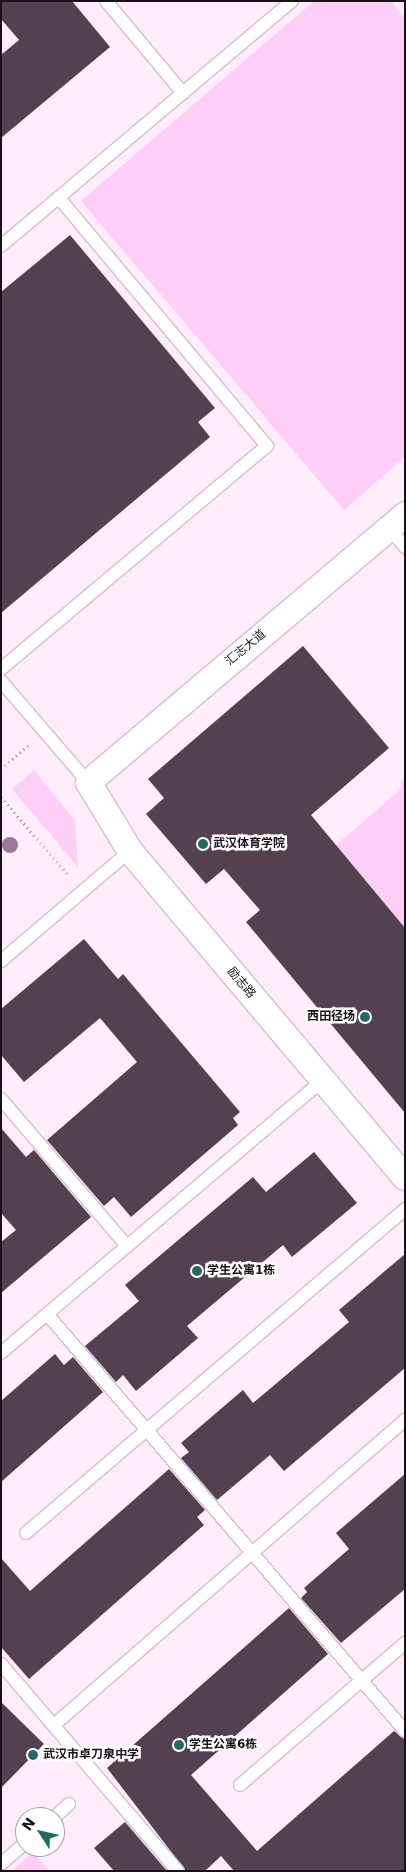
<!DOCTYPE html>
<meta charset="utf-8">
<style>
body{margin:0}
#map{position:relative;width:406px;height:1872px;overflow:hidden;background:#fef9fd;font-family:"DejaVu Sans","Noto Sans SC",sans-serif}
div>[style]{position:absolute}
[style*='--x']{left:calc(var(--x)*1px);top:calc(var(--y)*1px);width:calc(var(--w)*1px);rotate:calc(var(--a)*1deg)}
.built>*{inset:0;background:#ffedfb}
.green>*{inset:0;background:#fdcff6}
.building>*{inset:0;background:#534150}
.path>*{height:3px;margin-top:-1.5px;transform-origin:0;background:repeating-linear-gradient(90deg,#a6a1a5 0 1px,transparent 0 5px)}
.roads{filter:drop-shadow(1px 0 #d5bfd1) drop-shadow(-1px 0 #d5bfd1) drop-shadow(0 1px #d5bfd1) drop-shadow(0 -1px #d5bfd1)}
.service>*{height:12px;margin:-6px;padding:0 6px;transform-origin:6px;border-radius:6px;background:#fff}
.minor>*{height:25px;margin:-12.5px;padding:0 12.5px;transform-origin:12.5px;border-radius:12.5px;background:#fff}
.trees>*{width:16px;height:16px;margin:-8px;border-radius:50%;background:#9c7799}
.dots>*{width:14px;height:14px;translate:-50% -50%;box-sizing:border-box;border:2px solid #fff;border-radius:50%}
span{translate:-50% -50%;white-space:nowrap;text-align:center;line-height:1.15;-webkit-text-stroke:5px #fff;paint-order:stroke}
.street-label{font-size:12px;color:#181117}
.poi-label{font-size:12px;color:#181117;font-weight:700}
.left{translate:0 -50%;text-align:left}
.right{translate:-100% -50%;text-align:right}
.frame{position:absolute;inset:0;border:2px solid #181117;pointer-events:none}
.north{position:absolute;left:15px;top:1807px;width:50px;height:50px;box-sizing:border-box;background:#fff;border:1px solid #a3a0a2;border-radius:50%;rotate:305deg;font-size:14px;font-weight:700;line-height:20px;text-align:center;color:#181117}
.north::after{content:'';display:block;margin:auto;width:18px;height:22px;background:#236b60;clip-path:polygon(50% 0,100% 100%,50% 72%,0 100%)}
</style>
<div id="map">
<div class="built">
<div style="clip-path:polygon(evenodd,1px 1px,405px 1px,405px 1871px,1px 1871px,1px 1px,25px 1817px,55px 1817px,55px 1847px,25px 1847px,25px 1817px)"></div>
</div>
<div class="green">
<div style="clip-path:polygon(314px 1px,391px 1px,405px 18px,405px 457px,344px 510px,81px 201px)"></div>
<div style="clip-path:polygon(34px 770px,75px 821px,78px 867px,12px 789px)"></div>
<div style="clip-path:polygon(405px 770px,405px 1113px,246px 922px,400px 790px)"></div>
<div style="clip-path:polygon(33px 1852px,49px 1871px,12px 1871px)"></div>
</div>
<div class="building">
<div style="clip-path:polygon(1px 1px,72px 1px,110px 47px,1px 138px,1px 55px,19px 40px,1px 19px)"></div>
<div style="clip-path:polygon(70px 235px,215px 408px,198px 422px,210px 437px,1px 613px,1px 292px)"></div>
<div style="clip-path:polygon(303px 646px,389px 748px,311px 815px,405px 928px,405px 1113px,246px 922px,260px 910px,224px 869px,206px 884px,146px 814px,164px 798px,148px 779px)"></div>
<div style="clip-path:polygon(84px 939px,118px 979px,123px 974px,240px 1112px,233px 1118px,238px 1125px,131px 1217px,114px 1197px,104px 1206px,47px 1140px,137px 1062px,100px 1018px,24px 1082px,1px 1055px,1px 1009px)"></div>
<div style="clip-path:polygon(1px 1128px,26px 1157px,34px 1150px,91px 1217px,1px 1293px,1px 1242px,16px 1230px,1px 1213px)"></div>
<div style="clip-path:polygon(314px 1152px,357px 1203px,292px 1257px,283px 1245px,187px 1326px,198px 1338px,136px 1391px,123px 1375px,116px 1382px,85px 1346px,139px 1301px,125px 1285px,253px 1177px,266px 1192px)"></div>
<div style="clip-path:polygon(405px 1254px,405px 1368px,284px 1471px,270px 1455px,217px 1500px,181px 1458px,189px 1452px,181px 1443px,243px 1390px,253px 1403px,349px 1322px,339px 1310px)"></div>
<div style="clip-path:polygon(55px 1354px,64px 1365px,73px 1357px,103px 1392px,1px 1482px,1px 1401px)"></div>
<div style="clip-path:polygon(169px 1469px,205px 1510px,197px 1517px,204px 1525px,29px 1679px,1px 1647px,1px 1558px,30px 1591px)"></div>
<div style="clip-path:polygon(405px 1474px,405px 1589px,341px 1643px,301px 1598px,307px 1592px,304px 1588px,349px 1549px,336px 1533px)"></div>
<div style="clip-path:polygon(289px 1608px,328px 1654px,191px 1775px,257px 1851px,394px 1731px,405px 1739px,405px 1871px,234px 1871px,221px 1856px,205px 1871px,186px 1871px,107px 1768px)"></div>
<div style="clip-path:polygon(1px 1702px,44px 1744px,1px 1788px)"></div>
<div style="clip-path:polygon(125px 1822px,167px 1871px,114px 1871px,94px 1848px)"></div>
</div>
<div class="path">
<div style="--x:1;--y:769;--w:37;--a:-41"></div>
<div style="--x:1;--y:797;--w:104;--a:49.3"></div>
</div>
<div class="roads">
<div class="service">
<div style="--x:106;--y:1;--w:120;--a:50.1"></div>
<div style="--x:1;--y:246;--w:380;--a:-40.1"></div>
<div style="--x:389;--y:528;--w:25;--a:50"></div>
<div style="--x:1;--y:669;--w:347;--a:-40"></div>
<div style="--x:267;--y:446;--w:324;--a:-130"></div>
<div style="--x:1;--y:681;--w:133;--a:49.3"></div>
<div style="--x:1;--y:961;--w:170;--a:-40.5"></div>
<div style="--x:1;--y:1099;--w:194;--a:49.4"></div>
<div style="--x:47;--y:1314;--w:550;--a:49.35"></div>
<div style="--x:1;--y:1353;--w:422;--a:-40.3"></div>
<div style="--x:26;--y:1533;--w:499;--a:-40.5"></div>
<div style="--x:1;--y:1664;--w:272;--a:49.5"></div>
<div style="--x:54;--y:1725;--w:465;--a:-41"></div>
<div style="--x:240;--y:1785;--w:218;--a:-40.7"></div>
<div style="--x:55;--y:1817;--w:19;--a:-43"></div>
<div style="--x:1;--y:1864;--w:32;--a:-41"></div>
</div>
<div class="minor">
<div style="--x:405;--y:514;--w:415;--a:139.8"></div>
<div style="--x:88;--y:782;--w:81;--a:58.7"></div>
<div style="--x:130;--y:851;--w:426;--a:49.9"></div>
</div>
</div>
<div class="trees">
<div style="left:10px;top:845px"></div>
</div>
<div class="dots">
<div style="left:203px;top:844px;background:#236b60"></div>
<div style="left:365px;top:1017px;background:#236b60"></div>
<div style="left:197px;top:1271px;background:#236b60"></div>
<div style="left:179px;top:1745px;background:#236b60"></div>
<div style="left:33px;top:1755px;background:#236b60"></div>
</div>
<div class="street-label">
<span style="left:246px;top:648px;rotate:-40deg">汇志大道</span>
<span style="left:241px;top:983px;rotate:50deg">励志路</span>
</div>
<div class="poi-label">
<span class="left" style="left:213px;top:844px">武汉体育学院</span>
<span class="right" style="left:355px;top:1017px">西田径场</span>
<span class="left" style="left:207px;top:1271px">学生公寓1栋</span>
<span class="left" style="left:189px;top:1745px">学生公寓6栋</span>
<span class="left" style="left:43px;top:1755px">武汉市卓刀泉中学</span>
</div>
<div class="frame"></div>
<div class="north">N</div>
</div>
